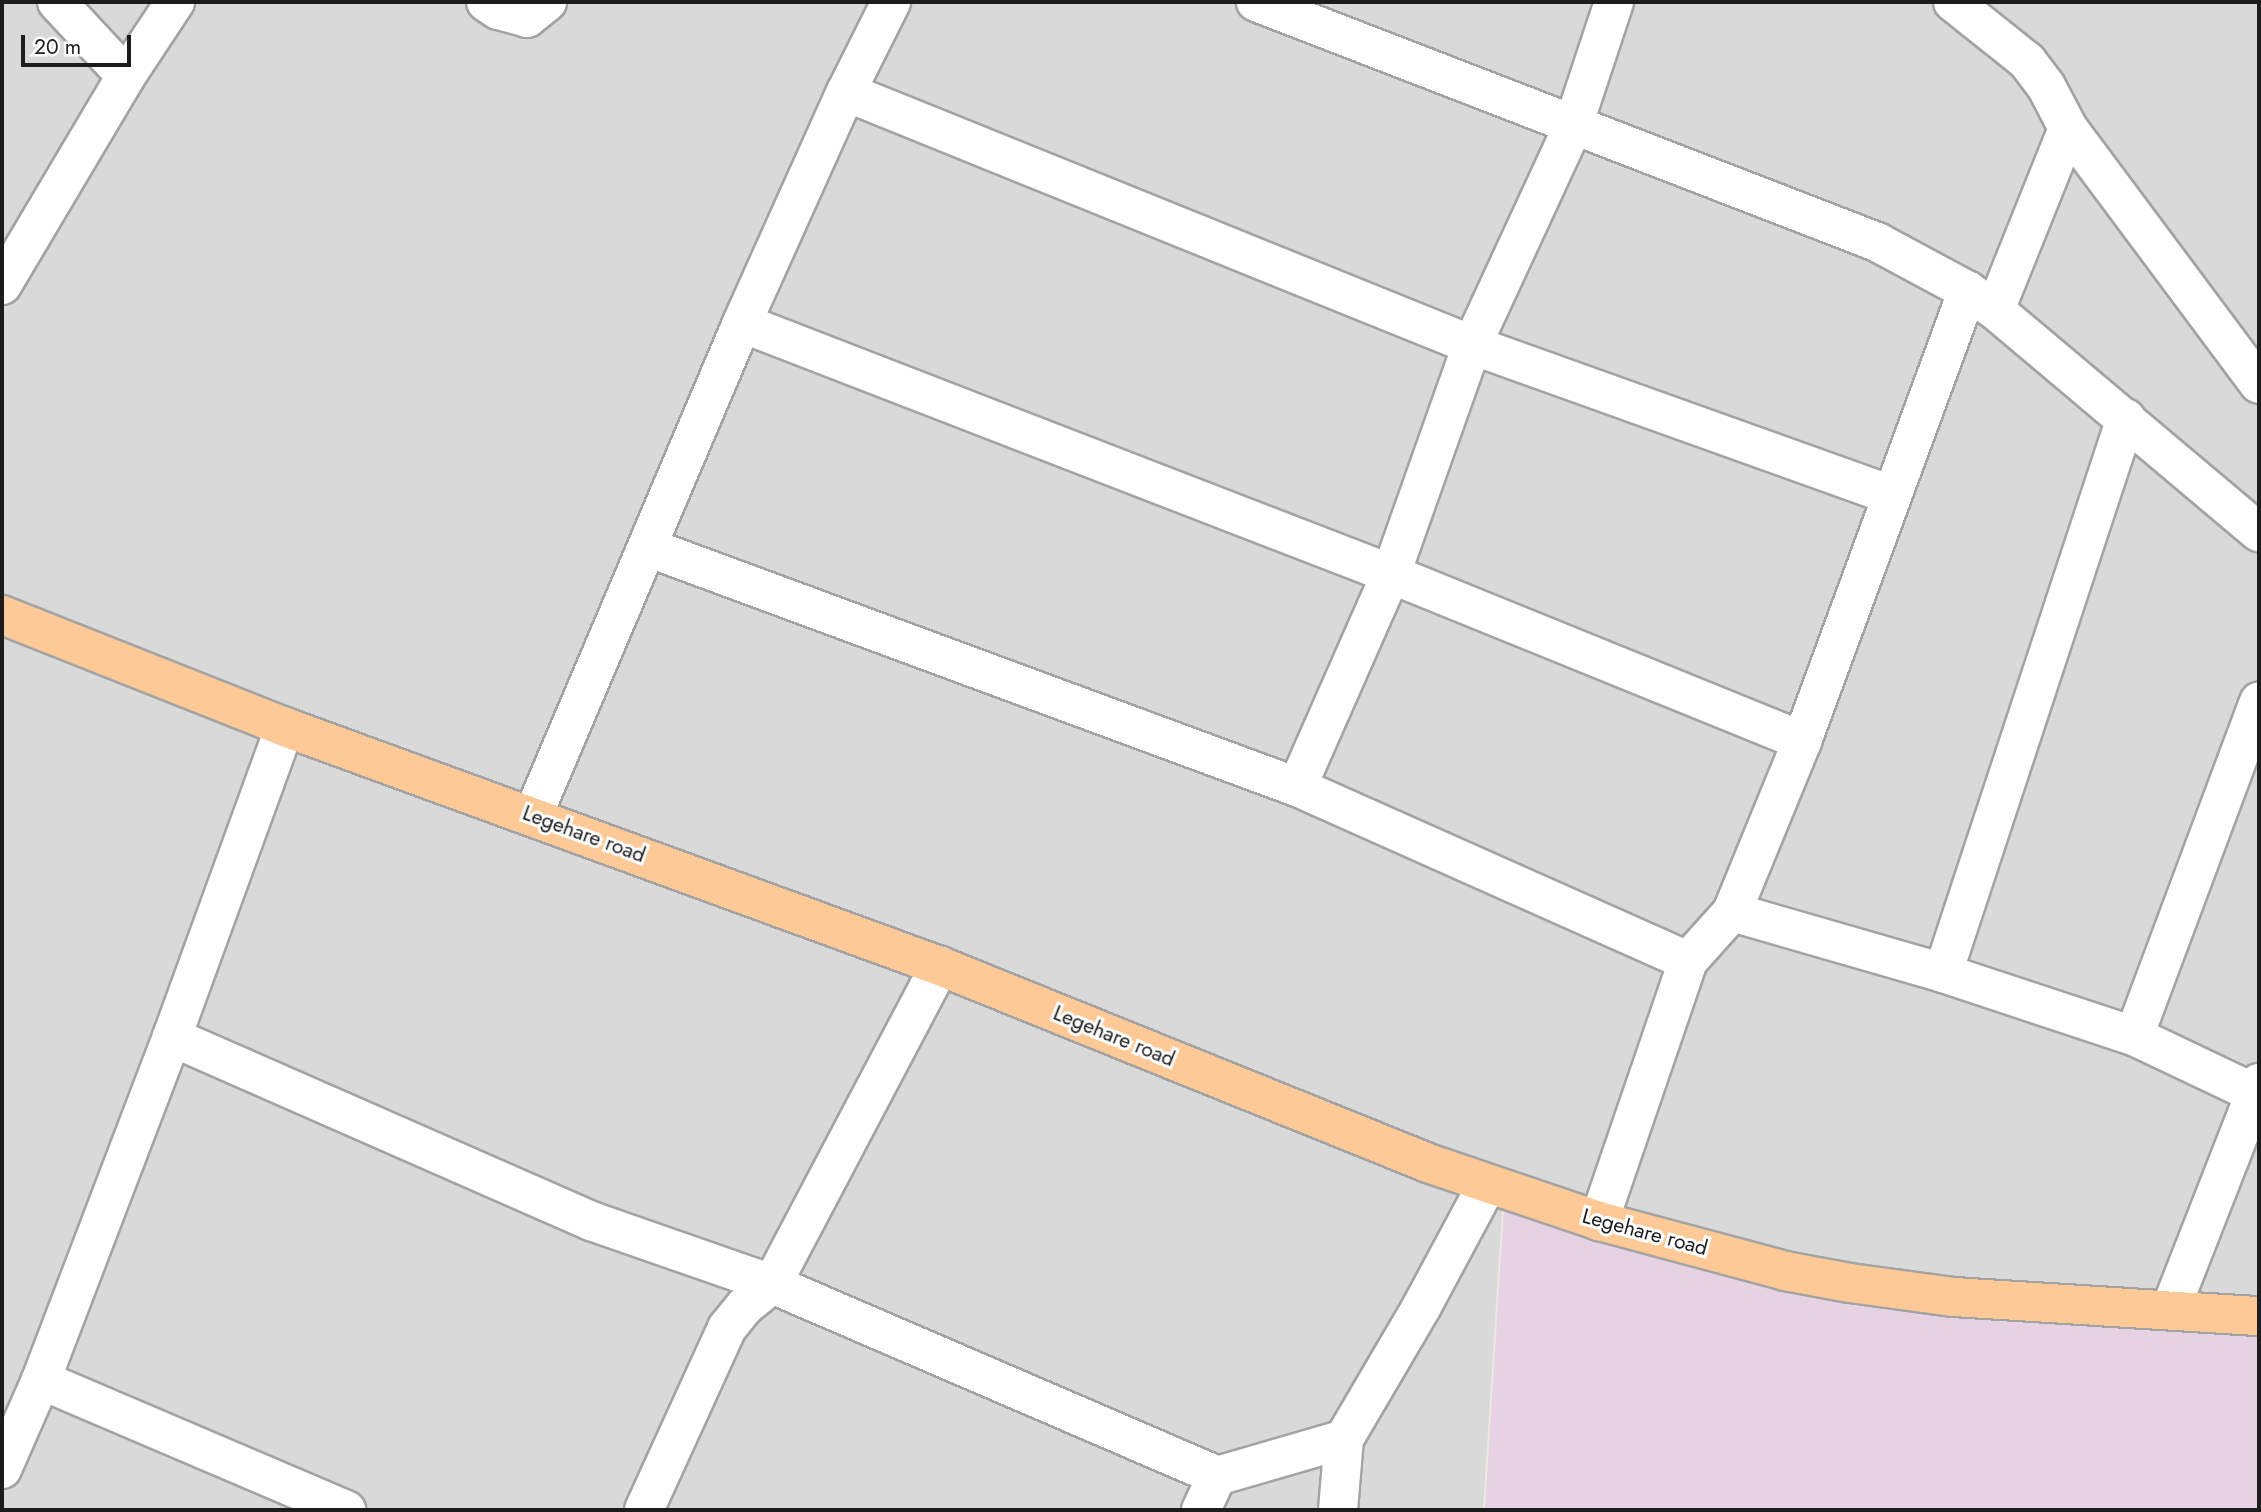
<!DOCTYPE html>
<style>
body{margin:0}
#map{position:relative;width:2261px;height:1512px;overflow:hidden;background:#ede8e1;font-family:Jost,sans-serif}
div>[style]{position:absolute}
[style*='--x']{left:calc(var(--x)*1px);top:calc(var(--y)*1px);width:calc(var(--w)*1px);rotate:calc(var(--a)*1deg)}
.residential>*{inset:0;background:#dad9d9}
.industrial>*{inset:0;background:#e7d2e4}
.roads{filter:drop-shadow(2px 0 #a3a3a3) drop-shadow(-2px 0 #a3a3a3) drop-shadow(0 2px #a3a3a3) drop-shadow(0 -2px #a3a3a3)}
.minor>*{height:38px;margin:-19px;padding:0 19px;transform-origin:19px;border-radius:19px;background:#fff}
.major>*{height:38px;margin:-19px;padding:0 19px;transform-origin:19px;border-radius:19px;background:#fdc996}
span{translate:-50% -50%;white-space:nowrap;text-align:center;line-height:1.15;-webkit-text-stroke:6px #fff;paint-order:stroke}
.street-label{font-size:21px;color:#1c1c1c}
.frame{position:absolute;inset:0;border:4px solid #1c1c1c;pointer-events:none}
.scale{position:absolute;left:21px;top:35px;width:110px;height:32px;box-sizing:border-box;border:4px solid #1c1c1c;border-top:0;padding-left:9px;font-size:21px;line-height:24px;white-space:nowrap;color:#1c1c1c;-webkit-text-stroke:5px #fff;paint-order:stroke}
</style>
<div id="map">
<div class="residential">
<div style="clip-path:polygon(2px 2px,2259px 2px,2259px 1300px,1808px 1267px,1504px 1179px,1483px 1510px,2px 1510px)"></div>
</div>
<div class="industrial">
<div style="clip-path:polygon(1506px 1176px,1810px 1265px,2259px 1299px,2259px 1510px,1485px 1510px)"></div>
</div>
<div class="roads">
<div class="minor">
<div style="--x:57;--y:2;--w:101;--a:47"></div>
<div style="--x:486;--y:2;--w:14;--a:34"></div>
<div style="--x:498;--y:10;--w:30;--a:15"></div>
<div style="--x:527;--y:18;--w:26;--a:-39"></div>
<div style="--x:1256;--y:2;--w:666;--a:21.13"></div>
<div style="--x:1877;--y:242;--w:103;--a:28.3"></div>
<div style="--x:1968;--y:291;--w:33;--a:35"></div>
<div style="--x:1995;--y:310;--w:345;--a:40.1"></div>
<div style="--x:1953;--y:2;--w:95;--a:38.6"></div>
<div style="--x:2027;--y:61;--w:31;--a:53"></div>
<div style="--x:2046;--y:86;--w:47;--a:62.4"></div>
<div style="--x:2068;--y:128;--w:319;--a:53.3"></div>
<div style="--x:846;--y:92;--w:675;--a:22.01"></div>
<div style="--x:1472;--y:345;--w:446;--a:19.7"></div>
<div style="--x:2;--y:285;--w:243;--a:-59.3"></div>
<div style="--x:126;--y:76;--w:89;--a:-56.5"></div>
<div style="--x:1995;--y:310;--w:196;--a:-68.1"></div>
<div style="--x:742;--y:323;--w:696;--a:21.14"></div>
<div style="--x:1391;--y:574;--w:444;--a:22.1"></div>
<div style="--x:647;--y:547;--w:693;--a:20.27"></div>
<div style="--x:1297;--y:787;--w:428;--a:24"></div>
<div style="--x:1688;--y:961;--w:66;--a:-48.1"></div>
<div style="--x:1732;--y:912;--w:185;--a:-67.7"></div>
<div style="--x:1802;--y:741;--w:480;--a:-69.8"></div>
<div style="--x:1297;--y:787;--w:233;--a:-66.2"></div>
<div style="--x:1391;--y:574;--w:243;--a:-70.5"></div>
<div style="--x:1472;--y:345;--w:241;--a:-65.2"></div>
<div style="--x:1573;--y:126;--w:131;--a:-71.7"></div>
<div style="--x:533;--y:815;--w:535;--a:-66.98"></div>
<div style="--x:742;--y:323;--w:253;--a:-65.8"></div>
<div style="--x:846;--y:92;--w:101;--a:-63.4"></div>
<div style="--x:1732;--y:912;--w:220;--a:16.1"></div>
<div style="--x:1943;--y:973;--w:201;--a:18.3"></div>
<div style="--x:2134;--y:1036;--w:133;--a:25.4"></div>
<div style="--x:1943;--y:973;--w:584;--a:-71.75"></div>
<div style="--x:2134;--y:1036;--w:357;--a:-69.5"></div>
<div style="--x:172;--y:1037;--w:458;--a:23.7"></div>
<div style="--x:591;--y:1221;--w:192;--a:19.2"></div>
<div style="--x:772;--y:1284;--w:485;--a:23.3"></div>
<div style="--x:1217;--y:1476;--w:132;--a:-16.2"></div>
<div style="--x:1599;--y:1221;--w:275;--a:-71.1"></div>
<div style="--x:2171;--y:1308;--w:242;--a:-68.6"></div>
<div style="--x:41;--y:1380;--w:332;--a:23.1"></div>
<div style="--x:2;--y:1469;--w:97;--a:-66.3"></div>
<div style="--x:41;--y:1380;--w:367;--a:-69.1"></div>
<div style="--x:172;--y:1037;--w:330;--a:-70"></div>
<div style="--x:644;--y:1510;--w:200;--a:-65.5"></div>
<div style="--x:727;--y:1328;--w:28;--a:-51"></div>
<div style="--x:745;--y:1306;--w:35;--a:-39"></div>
<div style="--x:772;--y:1284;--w:360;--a:-62.2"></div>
<div style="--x:1201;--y:1510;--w:38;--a:-65"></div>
<div style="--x:1338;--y:1510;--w:71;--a:-85.2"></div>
<div style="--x:1344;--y:1439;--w:154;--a:-59.6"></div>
<div style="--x:1422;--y:1306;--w:137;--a:-61.8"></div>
</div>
<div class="major">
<div style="--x:2;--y:615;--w:304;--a:21.6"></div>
<div style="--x:285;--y:727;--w:697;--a:20.05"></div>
<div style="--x:940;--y:966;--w:526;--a:21.98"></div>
<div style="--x:1428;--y:1163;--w:181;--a:18.7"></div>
<div style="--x:1599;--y:1221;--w:193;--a:15"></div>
<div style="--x:1785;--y:1271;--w:66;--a:10.5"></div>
<div style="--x:1850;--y:1283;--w:105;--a:7.7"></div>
<div style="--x:1954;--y:1297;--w:306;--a:3.6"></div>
</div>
</div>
<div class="street-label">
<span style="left:584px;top:834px;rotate:20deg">Legehare road</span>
<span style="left:1114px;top:1036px;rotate:22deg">Legehare road</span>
<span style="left:1645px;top:1232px;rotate:15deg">Legehare road</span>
</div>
<div class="frame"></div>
<div class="scale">20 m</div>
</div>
